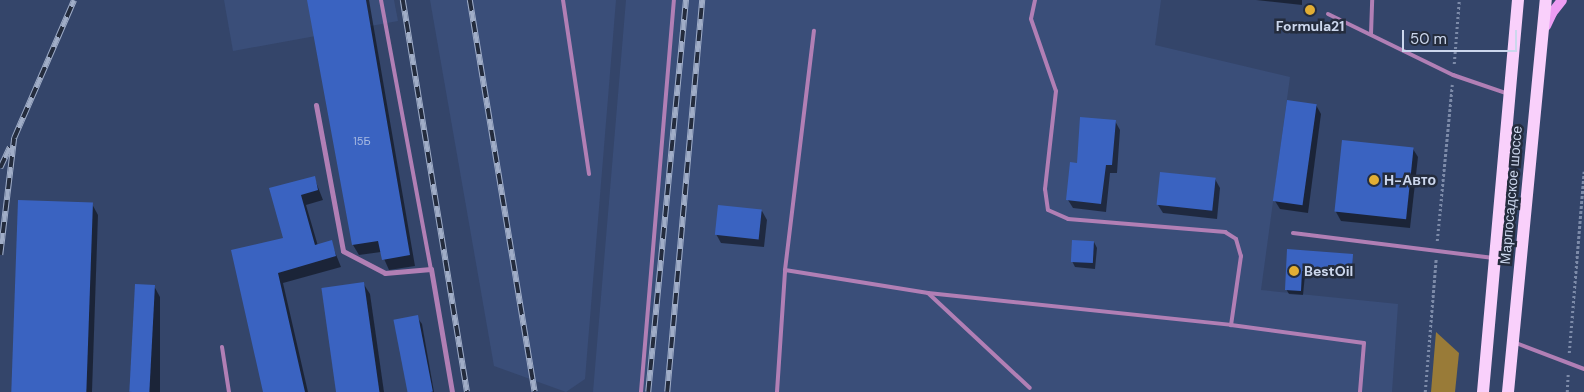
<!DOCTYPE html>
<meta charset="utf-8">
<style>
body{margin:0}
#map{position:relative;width:1584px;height:392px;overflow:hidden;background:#34456a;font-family:"DM Sans",sans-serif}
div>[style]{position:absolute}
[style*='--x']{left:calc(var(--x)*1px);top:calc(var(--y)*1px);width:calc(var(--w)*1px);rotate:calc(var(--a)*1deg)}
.built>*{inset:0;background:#3a4e79}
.forest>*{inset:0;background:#997b38}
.shadow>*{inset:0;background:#0007}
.building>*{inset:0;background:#3a63c1;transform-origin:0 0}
.path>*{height:2.5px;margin-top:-1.25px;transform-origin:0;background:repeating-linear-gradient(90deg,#7d8ba9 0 2.5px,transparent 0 5px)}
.service>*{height:4px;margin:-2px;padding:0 2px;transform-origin:2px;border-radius:2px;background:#b17fb5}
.minor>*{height:5px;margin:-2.5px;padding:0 2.5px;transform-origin:2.5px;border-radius:2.5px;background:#b17fb5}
.secondary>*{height:10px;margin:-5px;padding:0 5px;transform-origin:5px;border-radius:5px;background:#ed9df3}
.primary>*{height:12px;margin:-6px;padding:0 6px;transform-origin:6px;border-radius:6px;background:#f9d0fb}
.rail>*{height:5.5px;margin-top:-2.75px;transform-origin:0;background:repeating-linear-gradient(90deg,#242c3d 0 11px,#a0adc7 0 22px);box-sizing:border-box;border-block:1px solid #a0adc7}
.dots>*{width:14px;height:14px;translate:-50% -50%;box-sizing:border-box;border:2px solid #242c3d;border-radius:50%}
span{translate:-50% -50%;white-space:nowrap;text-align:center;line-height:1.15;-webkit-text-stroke:5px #242c3d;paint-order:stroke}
.number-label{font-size:11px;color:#a8bae2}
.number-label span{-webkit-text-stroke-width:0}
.poi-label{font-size:14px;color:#ccd7ed;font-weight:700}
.left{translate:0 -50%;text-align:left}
.street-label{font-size:14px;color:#ccd7ed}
.scale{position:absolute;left:1402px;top:30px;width:115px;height:22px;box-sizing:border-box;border:2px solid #ccd7ed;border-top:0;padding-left:6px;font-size:15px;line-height:18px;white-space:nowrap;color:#ccd7ed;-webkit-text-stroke:4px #242c3d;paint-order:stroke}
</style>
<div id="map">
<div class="built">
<div style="clip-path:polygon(224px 0,394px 0,398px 21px,233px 51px)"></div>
<div style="clip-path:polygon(430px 0,616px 0,585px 379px,566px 392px,494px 366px)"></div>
<div style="clip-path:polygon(626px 0,1161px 0,1155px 45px,1290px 77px,1261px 290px,1398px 304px,1392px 392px,593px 392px)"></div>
</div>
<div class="forest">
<div style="clip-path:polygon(1436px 332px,1459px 353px,1455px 392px,1431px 392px)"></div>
</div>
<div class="shadow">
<div style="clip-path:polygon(308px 0,369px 0,415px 266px,389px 270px,381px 252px,359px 255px,353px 245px)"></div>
<div style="clip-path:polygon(1256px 0,1302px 0,1302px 5px)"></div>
<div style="clip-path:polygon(1316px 105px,1321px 114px,1308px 213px,1280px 209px,1275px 201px)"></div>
<div style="clip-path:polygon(1115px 121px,1120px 130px,1117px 173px,1110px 173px,1106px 212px,1073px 208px,1068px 200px)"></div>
<div style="clip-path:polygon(1413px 149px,1418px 157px,1410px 228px,1341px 221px,1336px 212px)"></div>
<div style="clip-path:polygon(314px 177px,323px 200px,306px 205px,318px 246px,331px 242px,341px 267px,283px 283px,308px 392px,264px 392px,232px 251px,285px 239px,271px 189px)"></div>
<div style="clip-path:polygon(1215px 179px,1220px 188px,1217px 219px,1163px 213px,1158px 205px)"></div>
<div style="clip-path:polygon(92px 204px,98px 215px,92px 392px,12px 392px)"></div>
<div style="clip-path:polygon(762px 211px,767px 220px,764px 247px,721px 243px,716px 234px)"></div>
<div style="clip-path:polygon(1094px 242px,1097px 248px,1095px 269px,1075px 267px,1072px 261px)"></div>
<div style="clip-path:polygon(1288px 251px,1352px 255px,1354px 278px,1305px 275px,1303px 295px,1289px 294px,1286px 289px)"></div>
<div style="clip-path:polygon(363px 283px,370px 294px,384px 392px,337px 392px)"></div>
<div style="clip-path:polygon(154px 286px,160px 297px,160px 392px,136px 392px)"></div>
<div style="clip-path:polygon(417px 317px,422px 324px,434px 392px,408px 392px)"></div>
</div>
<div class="building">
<div style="clip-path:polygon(307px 0,366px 0,410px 255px,382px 260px,378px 241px,352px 245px)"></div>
<div style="left:1287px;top:100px;width:30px;height:102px;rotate:8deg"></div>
<div style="clip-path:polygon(1080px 117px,1116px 120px,1112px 165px,1106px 165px,1101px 204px,1066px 200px,1070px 162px,1077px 163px)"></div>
<div style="left:1342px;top:140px;width:72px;height:72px;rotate:6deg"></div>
<div style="left:1160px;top:172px;width:56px;height:33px;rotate:6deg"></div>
<div style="clip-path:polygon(315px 176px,318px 190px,301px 195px,315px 245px,332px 240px,336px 256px,278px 273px,305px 392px,263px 392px,231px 250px,283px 238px,269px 188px)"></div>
<div style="left:18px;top:200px;width:75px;height:192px;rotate:2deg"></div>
<div style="left:718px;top:205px;width:44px;height:30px;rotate:6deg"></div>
<div style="left:1072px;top:240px;width:22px;height:22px;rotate:3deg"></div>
<div style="clip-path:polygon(1287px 249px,1353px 254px,1352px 274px,1302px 271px,1301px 291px,1285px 290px)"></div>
<div style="left:364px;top:282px;width:111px;height:43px;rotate:82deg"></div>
<div style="left:135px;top:284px;width:20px;height:108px;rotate:3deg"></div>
<div style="left:418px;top:315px;width:78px;height:25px;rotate:79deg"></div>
</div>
<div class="path">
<div style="--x:1454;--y:64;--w:64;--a:-85.5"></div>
<div style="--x:1437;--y:241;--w:157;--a:-84.5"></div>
<div style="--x:1569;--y:353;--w:182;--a:-85.3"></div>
<div style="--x:1425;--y:392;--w:133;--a:-85.3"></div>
<div style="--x:1567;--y:392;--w:19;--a:-87"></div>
</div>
<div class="service">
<div style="--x:381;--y:0;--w:274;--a:79.5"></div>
<div style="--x:563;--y:0;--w:176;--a:81.5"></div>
<div style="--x:1035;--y:0;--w:19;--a:102"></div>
<div style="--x:1031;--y:19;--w:76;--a:70.9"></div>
<div style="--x:1056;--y:91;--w:99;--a:96.4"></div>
<div style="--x:1045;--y:189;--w:21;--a:82"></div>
<div style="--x:1048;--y:210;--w:22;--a:24"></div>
<div style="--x:1068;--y:219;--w:158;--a:4.7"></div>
<div style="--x:1225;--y:232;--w:13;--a:32"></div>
<div style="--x:1236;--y:239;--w:18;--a:74"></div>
<div style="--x:1241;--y:256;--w:70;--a:98.2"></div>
<div style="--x:1328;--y:14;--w:139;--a:26"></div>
<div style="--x:1453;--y:75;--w:56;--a:18.8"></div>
<div style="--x:1371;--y:34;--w:34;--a:-88"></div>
<div style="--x:1293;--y:233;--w:202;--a:7.1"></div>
<div style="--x:785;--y:270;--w:145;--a:9.1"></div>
<div style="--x:928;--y:293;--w:305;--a:6"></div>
<div style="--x:1231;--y:325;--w:134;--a:7.7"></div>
<div style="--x:1364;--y:343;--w:49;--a:94.7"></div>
<div style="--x:928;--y:293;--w:139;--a:43"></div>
<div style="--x:1516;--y:343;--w:73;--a:20.9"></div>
<div style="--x:222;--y:347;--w:46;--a:81.2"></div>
<div style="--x:641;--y:392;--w:393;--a:-85.2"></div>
<div style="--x:777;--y:392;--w:122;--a:-86.2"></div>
<div style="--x:785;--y:270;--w:241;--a:-83.1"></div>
</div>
<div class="minor">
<div style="--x:316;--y:105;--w:148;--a:79.5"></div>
<div style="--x:343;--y:251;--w:47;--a:27.6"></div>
<div style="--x:385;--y:273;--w:46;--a:-5"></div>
<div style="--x:431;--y:269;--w:125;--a:80.3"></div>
</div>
<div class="secondary">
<div style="--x:1546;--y:26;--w:14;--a:-65"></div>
<div style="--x:1552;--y:13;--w:16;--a:-52"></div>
</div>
<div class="primary">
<div style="--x:1483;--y:392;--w:394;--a:-84.9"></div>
<div style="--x:1508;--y:392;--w:394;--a:-84.5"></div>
</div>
<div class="rail">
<div style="--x:403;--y:0;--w:397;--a:80.7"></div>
<div style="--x:470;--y:0;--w:397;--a:80.6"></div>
<div style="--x:0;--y:168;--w:23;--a:-65"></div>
<div style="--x:0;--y:255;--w:118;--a:-83.2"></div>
<div style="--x:14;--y:138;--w:150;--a:-66.5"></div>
<div style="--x:648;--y:392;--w:394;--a:-84.5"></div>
<div style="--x:667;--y:392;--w:394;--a:-84.9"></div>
</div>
<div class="dots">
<div style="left:1310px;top:10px;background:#e2ae34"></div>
<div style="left:1374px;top:180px;background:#e2ae34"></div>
<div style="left:1294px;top:271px;background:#e2ae34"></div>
</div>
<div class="number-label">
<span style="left:362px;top:141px">15Б</span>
</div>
<div class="poi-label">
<span style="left:1310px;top:26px">Formula21</span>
<span class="left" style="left:1384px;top:180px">Н-Авто</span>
<span class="left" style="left:1304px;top:271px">BestOil</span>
</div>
<div class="street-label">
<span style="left:1511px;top:195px;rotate:-85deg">Марпосадское шоссе</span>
</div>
<div class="scale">50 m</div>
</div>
